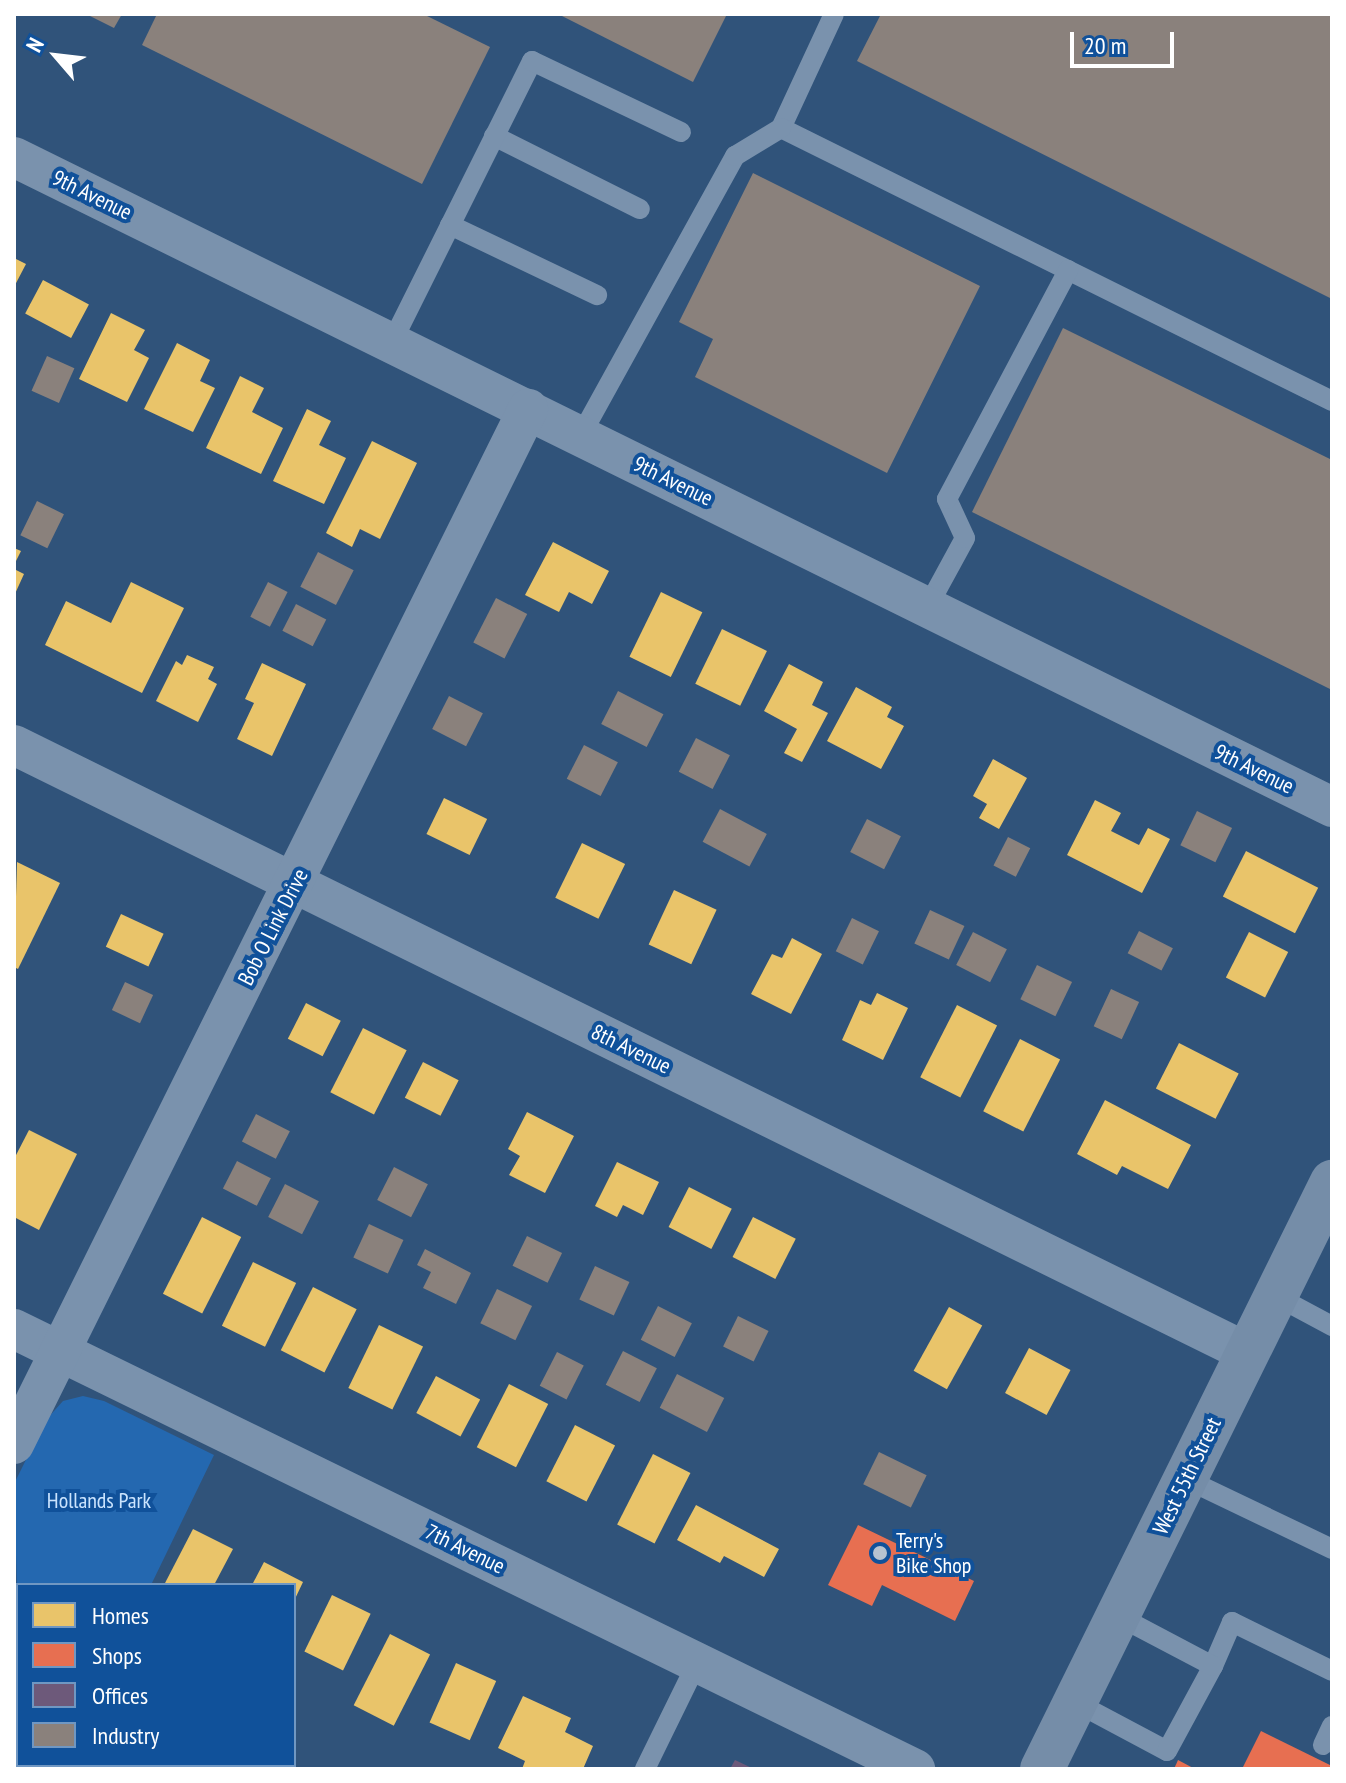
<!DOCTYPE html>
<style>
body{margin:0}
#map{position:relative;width:1346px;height:1783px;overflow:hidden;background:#30537a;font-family:"PT Sans Narrow",sans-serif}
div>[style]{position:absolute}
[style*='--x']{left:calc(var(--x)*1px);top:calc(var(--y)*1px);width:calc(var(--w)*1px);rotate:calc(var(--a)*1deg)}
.green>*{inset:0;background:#2468b0}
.homes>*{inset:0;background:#e9c46a;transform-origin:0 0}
.shops>*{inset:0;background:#e76f51}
.offices>*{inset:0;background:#6d597a}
.industry>*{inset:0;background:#8a817c;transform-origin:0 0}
.service>*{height:20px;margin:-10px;padding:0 10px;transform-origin:10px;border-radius:10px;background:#7a92ad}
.minor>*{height:40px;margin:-20px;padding:0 20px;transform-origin:20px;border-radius:20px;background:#7a92ad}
.secondary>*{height:44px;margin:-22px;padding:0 22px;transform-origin:22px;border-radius:22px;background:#758da8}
.dots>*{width:22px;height:22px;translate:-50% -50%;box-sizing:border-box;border:4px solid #10519a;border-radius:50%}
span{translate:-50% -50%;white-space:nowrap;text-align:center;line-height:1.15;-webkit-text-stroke:8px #10519a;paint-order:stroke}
.street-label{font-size:22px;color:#fff}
.park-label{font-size:22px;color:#cbe4fe}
.poi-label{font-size:22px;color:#fff}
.left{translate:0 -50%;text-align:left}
.frame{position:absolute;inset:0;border:16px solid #fff;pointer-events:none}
.legend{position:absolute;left:16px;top:1583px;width:280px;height:184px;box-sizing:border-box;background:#10519a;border:2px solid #7097c2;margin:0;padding:10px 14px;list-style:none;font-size:24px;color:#fff}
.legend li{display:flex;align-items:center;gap:16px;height:40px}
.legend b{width:40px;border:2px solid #7097c2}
.north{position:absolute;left:16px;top:16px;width:80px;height:80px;-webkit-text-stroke:6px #10519a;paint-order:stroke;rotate:298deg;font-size:22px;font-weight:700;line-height:32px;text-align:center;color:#fff}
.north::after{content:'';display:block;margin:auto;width:28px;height:36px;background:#fff;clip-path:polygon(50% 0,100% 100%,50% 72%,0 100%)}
.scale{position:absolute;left:1070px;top:32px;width:104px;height:36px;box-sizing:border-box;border:4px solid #fff;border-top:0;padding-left:10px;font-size:24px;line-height:28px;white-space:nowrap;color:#fff;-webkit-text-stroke:6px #10519a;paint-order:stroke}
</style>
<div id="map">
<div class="green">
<div style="clip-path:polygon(83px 1396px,104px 1401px,214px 1455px,151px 1585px,18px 1585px,18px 1626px,14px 1484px,45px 1421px,63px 1401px)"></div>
</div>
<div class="homes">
<div style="clip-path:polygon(14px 258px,26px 264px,14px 287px)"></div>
<div style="left:43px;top:280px;width:52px;height:38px;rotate:28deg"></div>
<div style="clip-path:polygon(111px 313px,145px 330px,134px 350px,149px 358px,127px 402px,79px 379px)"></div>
<div style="clip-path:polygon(177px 343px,210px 360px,200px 381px,215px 388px,193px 432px,144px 409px)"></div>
<div style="clip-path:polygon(240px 376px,264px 388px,252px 412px,283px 428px,261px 474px,206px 448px)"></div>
<div style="clip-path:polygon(307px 409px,331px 421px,319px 445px,346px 458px,324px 504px,273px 481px)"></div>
<div style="clip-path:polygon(372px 441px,417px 463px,380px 539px,360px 529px,352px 547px,326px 533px)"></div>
<div style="clip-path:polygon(553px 542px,609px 571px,592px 604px,569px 592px,559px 612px,525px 595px)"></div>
<div style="clip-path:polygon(14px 548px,21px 551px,14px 565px)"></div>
<div style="clip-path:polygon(14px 569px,24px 574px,14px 596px)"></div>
<div style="clip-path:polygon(131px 582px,184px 608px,142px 693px,45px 645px,66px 601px,111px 623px)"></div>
<div style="left:661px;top:592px;width:46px;height:72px;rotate:26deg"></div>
<div style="left:722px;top:629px;width:50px;height:61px;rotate:26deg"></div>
<div style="clip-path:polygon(187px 655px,214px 667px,208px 679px,217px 684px,198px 722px,156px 701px,176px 661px,182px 665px)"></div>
<div style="clip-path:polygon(262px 663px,306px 684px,272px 756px,237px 739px,254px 703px,245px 699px)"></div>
<div style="clip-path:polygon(789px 664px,823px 682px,812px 705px,828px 713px,802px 762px,784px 753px,797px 729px,764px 711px)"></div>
<div style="clip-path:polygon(856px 687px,892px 707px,887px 717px,904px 726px,881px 769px,827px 741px)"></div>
<div style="clip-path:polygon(993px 759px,1027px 778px,999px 829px,979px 818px,987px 804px,973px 796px)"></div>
<div style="left:444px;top:798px;width:48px;height:40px;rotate:26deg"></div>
<div style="clip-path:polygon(1095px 800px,1121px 813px,1111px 831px,1139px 845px,1148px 828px,1170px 839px,1142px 893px,1067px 855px)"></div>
<div style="left:582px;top:843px;width:48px;height:61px;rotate:26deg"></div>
<div style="left:1246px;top:851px;width:81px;height:51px;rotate:27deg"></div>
<div style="clip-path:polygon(17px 862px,60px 883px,18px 969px,14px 967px)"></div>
<div style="left:674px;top:890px;width:47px;height:60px;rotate:25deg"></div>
<div style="left:121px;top:914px;width:47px;height:36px;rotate:25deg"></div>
<div style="left:1249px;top:932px;width:44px;height:51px;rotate:27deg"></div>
<div style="clip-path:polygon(792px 938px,822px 954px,791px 1014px,751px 994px,772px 954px,782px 958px)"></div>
<div style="clip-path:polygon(877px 993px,908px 1008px,883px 1060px,842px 1040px,860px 1000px,871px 1005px)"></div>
<div style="left:306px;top:1003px;width:39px;height:40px;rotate:27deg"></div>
<div style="left:957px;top:1005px;width:45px;height:81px;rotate:27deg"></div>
<div style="left:363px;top:1028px;width:49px;height:72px;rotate:27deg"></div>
<div style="left:1020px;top:1039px;width:45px;height:81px;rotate:27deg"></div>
<div style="left:1179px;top:1043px;width:67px;height:51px;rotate:27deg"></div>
<div style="left:423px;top:1062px;width:40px;height:40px;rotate:27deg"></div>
<div style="clip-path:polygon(1105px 1100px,1191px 1145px,1168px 1189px,1122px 1166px,1117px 1175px,1077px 1154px)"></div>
<div style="clip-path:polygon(527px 1112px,574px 1136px,545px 1193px,509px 1175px,520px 1156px,508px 1149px)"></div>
<div style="clip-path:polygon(29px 1130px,77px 1154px,39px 1230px,14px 1217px,14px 1159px)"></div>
<div style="clip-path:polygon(617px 1162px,659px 1182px,643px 1215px,623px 1205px,617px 1217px,595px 1206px)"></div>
<div style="left:689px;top:1187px;width:48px;height:45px;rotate:27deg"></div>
<div style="left:202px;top:1217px;width:44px;height:86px;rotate:27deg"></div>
<div style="left:753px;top:1217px;width:48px;height:45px;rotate:27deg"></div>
<div style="left:253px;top:1262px;width:48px;height:71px;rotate:26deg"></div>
<div style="left:313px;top:1287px;width:49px;height:71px;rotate:27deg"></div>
<div style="left:949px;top:1307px;width:38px;height:73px;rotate:29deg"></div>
<div style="left:379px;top:1325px;width:49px;height:70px;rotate:26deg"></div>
<div style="left:1029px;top:1348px;width:47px;height:51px;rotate:28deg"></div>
<div style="left:436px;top:1376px;width:50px;height:42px;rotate:28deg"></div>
<div style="left:509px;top:1384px;width:44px;height:71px;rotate:27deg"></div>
<div style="left:575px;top:1425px;width:45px;height:63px;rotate:27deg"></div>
<div style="left:653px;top:1454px;width:42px;height:79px;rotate:27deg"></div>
<div style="clip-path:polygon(696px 1505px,779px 1549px,764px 1577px,724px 1556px,720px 1563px,677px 1540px)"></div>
<div style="clip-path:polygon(193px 1529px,233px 1549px,214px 1585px,164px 1585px)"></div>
<div style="clip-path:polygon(264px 1562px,303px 1582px,294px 1601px,294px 1585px,252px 1585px)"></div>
<div style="left:332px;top:1595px;width:43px;height:63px;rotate:26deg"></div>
<div style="left:390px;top:1634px;width:45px;height:80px;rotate:27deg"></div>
<div style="left:456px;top:1663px;width:44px;height:65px;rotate:24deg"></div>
<div style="clip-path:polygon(523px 1696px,571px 1718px,565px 1732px,593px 1746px,583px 1769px,522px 1769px,525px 1761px,498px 1748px)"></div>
<div style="clip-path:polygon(18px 1716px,18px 1765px,43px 1765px,41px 1769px,14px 1769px)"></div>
<div style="clip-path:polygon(75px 1765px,105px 1765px,113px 1769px,73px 1769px)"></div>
</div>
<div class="shops">
<div style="clip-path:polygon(858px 1525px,974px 1581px,955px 1621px,882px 1585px,872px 1606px,828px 1585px)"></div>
<div style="clip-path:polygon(1261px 1731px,1332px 1766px,1332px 1769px,1242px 1769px)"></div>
<div style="clip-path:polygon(1178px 1760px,1195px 1769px,1174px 1769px)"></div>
</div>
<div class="offices">
<div style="clip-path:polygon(735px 1760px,754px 1769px,730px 1769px)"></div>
</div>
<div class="industry">
<div style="clip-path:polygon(86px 14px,122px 14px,114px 28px)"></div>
<div style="clip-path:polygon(157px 14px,423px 14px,490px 47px,422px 184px,142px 45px)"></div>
<div style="clip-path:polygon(558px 14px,727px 14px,693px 82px)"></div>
<div style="clip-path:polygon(881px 14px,1332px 14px,1332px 299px,857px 61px)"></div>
<div style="clip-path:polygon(753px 173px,980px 286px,887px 473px,695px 377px,713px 339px,679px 322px)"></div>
<div style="clip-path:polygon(1063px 328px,1332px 460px,1332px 690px,972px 512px)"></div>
<div style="left:47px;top:356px;width:30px;height:38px;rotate:24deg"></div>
<div style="left:37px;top:501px;width:30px;height:38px;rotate:26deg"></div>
<div style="left:318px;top:552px;width:40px;height:39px;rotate:27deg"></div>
<div style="left:268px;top:582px;width:22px;height:39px;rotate:27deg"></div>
<div style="left:496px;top:598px;width:35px;height:50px;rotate:27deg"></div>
<div style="left:296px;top:604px;width:34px;height:30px;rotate:27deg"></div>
<div style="left:618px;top:691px;width:51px;height:37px;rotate:27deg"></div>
<div style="left:449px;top:696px;width:38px;height:37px;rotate:27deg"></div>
<div style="left:696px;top:738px;width:38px;height:38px;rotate:27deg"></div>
<div style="left:584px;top:745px;width:38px;height:38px;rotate:27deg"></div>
<div style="left:720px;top:809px;width:53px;height:37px;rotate:28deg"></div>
<div style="left:1197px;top:811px;width:39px;height:38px;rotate:26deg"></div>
<div style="left:867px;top:819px;width:38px;height:37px;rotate:27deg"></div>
<div style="left:1008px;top:837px;width:25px;height:32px;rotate:27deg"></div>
<div style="left:930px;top:910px;width:38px;height:37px;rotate:25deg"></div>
<div style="left:852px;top:918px;width:30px;height:37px;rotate:26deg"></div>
<div style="left:1139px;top:931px;width:38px;height:25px;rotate:27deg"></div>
<div style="left:973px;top:932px;width:38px;height:37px;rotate:27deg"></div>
<div style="left:1037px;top:965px;width:39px;height:38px;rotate:26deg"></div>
<div style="left:125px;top:982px;width:31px;height:31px;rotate:25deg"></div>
<div style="left:1111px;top:989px;width:31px;height:41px;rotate:25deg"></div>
<div style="left:256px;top:1114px;width:38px;height:31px;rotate:27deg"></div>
<div style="left:237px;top:1161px;width:38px;height:31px;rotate:27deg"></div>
<div style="left:394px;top:1167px;width:38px;height:37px;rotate:27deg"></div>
<div style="left:285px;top:1184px;width:38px;height:37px;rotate:27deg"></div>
<div style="left:369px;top:1224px;width:38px;height:37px;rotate:25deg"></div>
<div style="left:527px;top:1236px;width:39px;height:33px;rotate:26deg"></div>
<div style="clip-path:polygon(425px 1249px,471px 1273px,456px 1304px,423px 1288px,431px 1272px,417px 1265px)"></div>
<div style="left:595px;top:1266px;width:38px;height:37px;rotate:25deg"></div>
<div style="left:497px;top:1289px;width:39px;height:38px;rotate:26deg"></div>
<div style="left:658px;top:1306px;width:38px;height:38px;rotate:27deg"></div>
<div style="left:738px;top:1316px;width:34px;height:34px;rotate:26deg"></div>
<div style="left:623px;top:1351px;width:38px;height:38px;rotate:27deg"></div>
<div style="left:557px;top:1352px;width:30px;height:38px;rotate:27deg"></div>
<div style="left:677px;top:1374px;width:53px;height:38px;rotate:27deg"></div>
<div style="left:879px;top:1452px;width:53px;height:36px;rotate:26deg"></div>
<div style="clip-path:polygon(199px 1765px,222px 1765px,220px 1769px)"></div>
<div style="clip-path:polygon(241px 1765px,280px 1765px,239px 1769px)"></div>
</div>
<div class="service">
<div style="--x:834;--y:14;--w:126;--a:114.9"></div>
<div style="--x:781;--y:128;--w:615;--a:26.36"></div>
<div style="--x:494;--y:136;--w:163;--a:26.6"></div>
<div style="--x:450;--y:225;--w:163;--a:25.5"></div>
<div style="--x:392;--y:342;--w:314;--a:-63.5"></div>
<div style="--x:532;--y:61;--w:165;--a:25.5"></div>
<div style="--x:581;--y:435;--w:319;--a:-61.1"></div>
<div style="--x:735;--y:156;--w:54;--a:-31.3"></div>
<div style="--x:928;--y:606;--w:77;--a:-61.4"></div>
<div style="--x:965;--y:538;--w:43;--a:-114.8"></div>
<div style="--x:947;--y:499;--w:259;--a:-62.1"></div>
<div style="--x:1276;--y:1296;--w:64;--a:28.2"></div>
<div style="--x:1186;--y:1479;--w:162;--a:25.6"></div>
<div style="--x:1213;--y:1666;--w:48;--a:-66.6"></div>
<div style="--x:1232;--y:1622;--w:111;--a:26.1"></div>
<div style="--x:1075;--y:1702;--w:104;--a:28"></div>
<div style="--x:1167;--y:1751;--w:97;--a:-61.6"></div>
<div style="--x:1213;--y:1666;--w:107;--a:-152.2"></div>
<div style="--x:1323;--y:1745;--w:21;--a:-65"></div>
<div style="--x:645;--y:1769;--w:118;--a:-63.9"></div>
</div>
<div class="minor">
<div style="--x:14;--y:157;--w:1470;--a:26.25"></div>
<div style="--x:14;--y:745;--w:1376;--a:26.23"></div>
<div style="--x:14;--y:1329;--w:1003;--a:26.03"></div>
<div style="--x:14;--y:1444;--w:1156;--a:-63.59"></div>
</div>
<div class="secondary">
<div style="--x:1042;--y:1769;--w:655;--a:-63.71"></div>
</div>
<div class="dots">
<div style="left:880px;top:1553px;background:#b7c3d0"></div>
</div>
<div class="street-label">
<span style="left:92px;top:195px;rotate:26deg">9th Avenue</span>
<span style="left:673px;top:481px;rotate:26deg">9th Avenue</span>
<span style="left:1254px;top:769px;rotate:26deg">9th Avenue</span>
<span style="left:273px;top:927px;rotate:-63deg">Bob O Link Drive</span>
<span style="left:631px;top:1049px;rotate:26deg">8th Avenue</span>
<span style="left:1187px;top:1476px;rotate:-64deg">West 55th Street</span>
<span style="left:465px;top:1549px;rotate:26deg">7th Avenue</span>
</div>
<div class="park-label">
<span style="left:99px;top:1501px">Hollands Park</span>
</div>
<div class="poi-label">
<span class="left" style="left:896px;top:1553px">Terry's<br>Bike Shop</span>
</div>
<div class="frame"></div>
<ul class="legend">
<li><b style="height:22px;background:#e9c46a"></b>Homes</li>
<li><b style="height:22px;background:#e76f51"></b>Shops</li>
<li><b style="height:22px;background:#6d597a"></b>Offices</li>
<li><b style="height:22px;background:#8a817c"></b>Industry</li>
</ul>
<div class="north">N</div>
<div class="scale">20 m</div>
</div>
